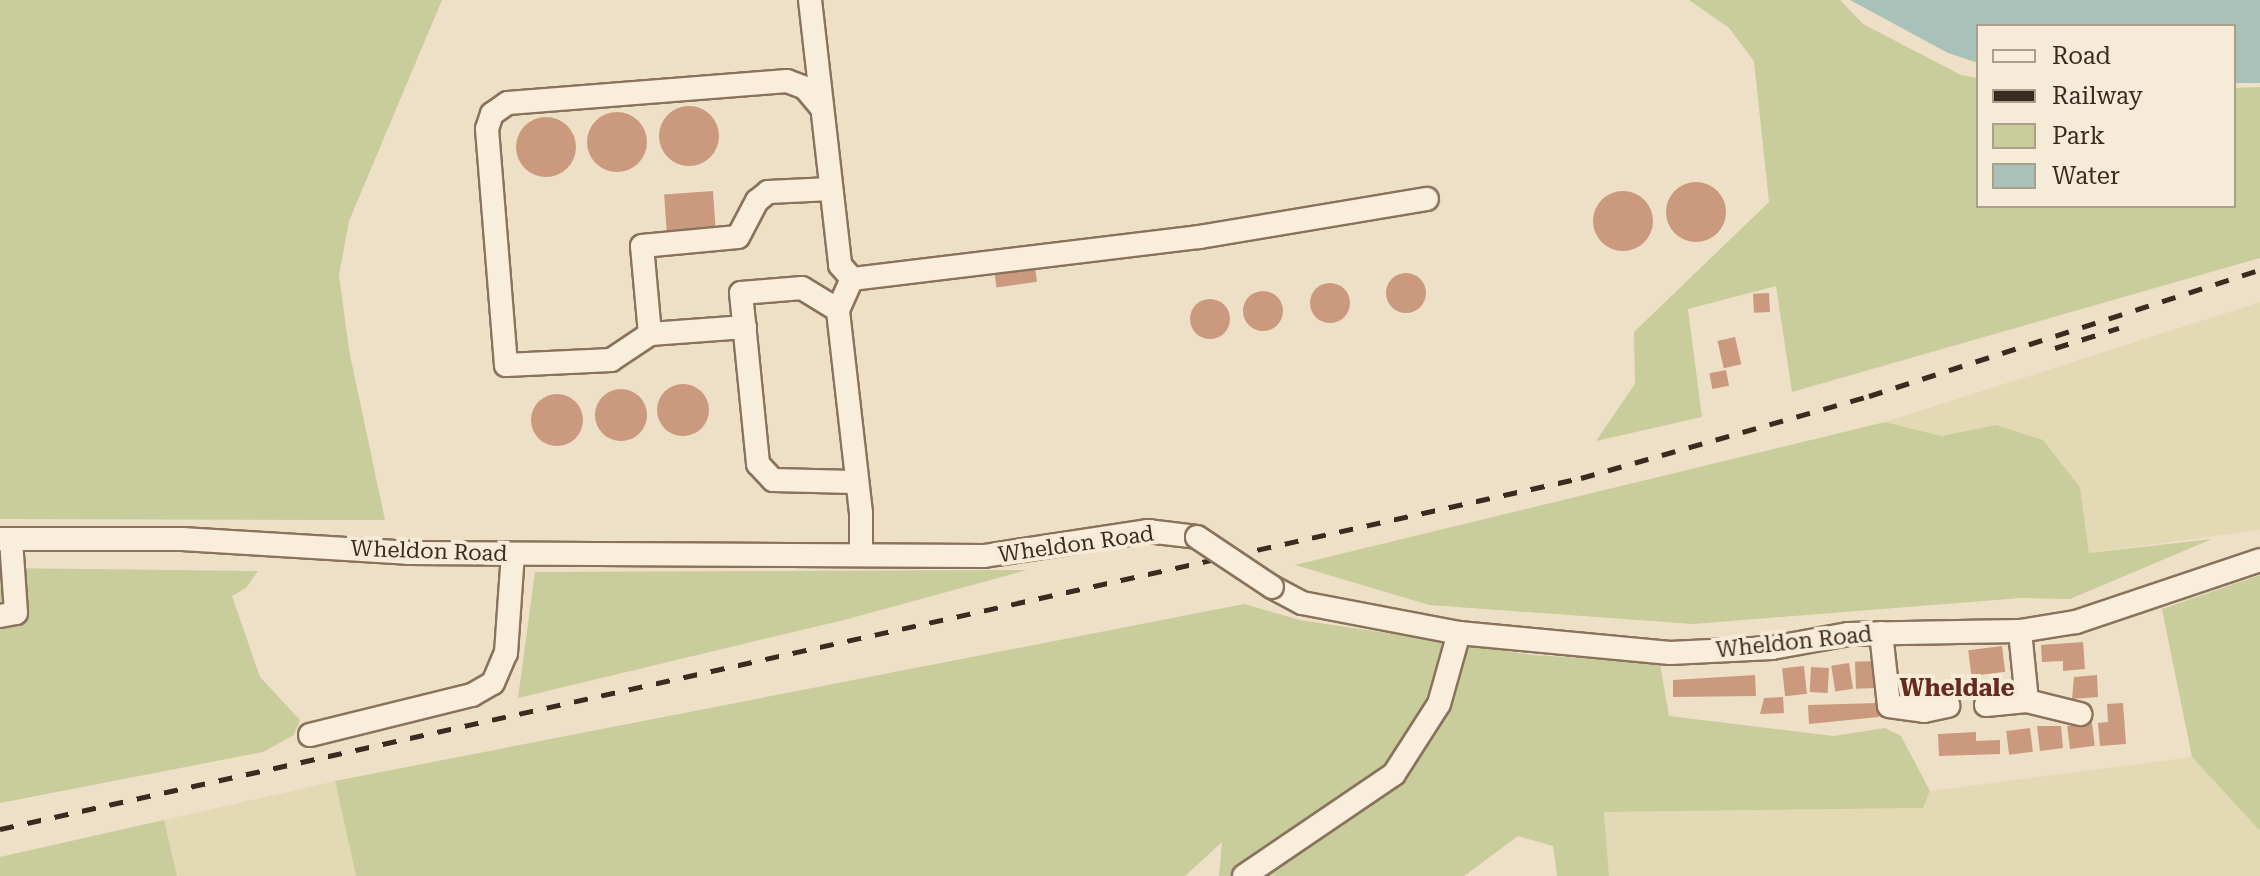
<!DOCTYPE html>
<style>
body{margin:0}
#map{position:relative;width:2260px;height:876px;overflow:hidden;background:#eee0c7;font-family:"Roboto Serif",serif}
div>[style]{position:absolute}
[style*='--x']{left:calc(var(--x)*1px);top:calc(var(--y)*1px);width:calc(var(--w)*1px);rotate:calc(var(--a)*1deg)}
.farmland>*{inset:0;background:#e4d9b5}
.green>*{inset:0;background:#c9cc9b}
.water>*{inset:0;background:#a8c2b9}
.building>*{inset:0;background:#cb997e;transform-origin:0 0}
.round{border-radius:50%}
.roads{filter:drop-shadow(2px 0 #8a725c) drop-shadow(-2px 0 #8a725c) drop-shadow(0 2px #8a725c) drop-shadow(0 -2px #8a725c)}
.minor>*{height:22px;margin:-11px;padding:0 11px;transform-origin:11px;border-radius:11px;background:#f9eedb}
.rail>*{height:5px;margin-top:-2.5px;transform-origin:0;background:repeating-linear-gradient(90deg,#3a2b20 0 14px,transparent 0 28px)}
.bridges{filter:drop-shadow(2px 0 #8a725c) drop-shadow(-2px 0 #8a725c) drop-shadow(0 2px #8a725c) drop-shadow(0 -2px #8a725c)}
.minor-bridge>*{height:22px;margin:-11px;padding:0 11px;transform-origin:11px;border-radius:11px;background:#f9eedb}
span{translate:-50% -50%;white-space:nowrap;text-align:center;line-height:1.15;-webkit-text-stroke:8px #f5ebd7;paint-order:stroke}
.street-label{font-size:22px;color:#3a2b20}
.neighbourhood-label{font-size:24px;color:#662a20;font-weight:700}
.legend{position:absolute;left:1976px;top:24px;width:260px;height:184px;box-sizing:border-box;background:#f5ebd7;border:2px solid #aa9e8e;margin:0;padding:10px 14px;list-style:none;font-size:24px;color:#3a2b20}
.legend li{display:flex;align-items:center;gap:16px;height:40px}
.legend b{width:40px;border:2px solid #aa9e8e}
</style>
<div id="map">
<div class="farmland">
<div style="clip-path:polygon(2260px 302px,2260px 530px,2089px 553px,2080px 487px,1997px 425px,1941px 436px,1885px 422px)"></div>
<div style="clip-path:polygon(2192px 757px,2260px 831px,2260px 876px,1609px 876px,1604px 812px,1923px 808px,1930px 791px)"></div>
<div style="clip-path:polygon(335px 781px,356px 876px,177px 876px,164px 820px)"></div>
</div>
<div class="green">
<div style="clip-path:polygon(0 0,442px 0,349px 221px,339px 275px,349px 350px,385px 520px,0 519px)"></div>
<div style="clip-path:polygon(1689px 0,1840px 0,1863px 24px,1961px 75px,1978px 78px,1978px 206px,2234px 206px,2234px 88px,2260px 87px,2260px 258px,1792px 392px,1776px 286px,1688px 309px,1702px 417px,1596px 441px,1635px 384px,1634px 332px,1769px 202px,1754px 61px,1729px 28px)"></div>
<div style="clip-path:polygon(1885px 422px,1941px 436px,1996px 425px,2043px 440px,2080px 487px,2089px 553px,2212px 539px,2070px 599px,2021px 598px,1693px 624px,1429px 605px,1295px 565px)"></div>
<div style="clip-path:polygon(0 568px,258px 571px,246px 588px,232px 596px,260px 677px,300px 720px,294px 735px,263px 752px,0 803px)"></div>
<div style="clip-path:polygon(1027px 570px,848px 619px,518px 698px,535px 572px)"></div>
<div style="clip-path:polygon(2260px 575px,2260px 831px,2192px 757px,2162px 609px)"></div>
<div style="clip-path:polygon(1244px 604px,1300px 620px,1533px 655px,1660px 663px,1669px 716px,1833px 736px,1885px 728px,1901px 736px,1930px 791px,1923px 808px,1604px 812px,1609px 876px,1557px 876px,1553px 846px,1518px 836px,1464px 876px,1219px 876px,1222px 842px,1185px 876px,356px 876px,335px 781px)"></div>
<div style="clip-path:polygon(164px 820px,177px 876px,0 876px,0 857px)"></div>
</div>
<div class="water">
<div style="clip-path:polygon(1850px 0,2260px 0,2260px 83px,2234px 83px,2234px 26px,1978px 26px,1978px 63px,1948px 53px)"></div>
</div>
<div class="building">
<div class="round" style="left:659px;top:106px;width:60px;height:60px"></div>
<div class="round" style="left:587px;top:112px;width:60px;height:60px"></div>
<div class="round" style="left:516px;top:117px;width:60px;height:60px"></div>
<div class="round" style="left:1666px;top:182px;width:60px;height:60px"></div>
<div class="round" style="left:1593px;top:191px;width:60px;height:60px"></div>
<div style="left:713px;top:191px;width:40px;height:49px;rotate:86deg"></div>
<div style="left:1035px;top:267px;width:15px;height:41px;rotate:82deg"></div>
<div class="round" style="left:1386px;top:273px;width:40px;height:40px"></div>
<div class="round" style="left:1310px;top:283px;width:40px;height:40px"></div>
<div class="round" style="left:1243px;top:291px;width:40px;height:40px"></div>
<div style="left:1769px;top:293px;width:19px;height:16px;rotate:87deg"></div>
<div class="round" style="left:1190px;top:299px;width:40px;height:40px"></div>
<div style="left:1735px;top:337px;width:28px;height:18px;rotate:77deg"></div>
<div style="left:1726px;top:370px;width:16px;height:17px;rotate:79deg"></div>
<div class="round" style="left:657px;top:384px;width:52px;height:52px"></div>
<div class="round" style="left:595px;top:389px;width:52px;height:52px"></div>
<div class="round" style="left:531px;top:394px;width:52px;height:52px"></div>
<div style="clip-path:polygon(2083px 642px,2085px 669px,2063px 671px,2063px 661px,2042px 662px,2041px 645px)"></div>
<div style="left:2002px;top:646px;width:26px;height:34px;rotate:83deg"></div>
<div style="left:1874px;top:661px;width:27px;height:19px;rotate:88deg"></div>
<div style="left:1849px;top:663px;width:26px;height:18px;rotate:81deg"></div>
<div style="left:1804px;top:666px;width:28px;height:22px;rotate:84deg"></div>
<div style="left:1811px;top:667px;width:18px;height:25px;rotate:3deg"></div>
<div style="clip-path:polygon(1755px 675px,1756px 696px,1673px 697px,1673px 680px)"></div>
<div style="clip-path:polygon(2097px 675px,2098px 697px,2072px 699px,2074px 677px)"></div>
<div style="clip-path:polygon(1783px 697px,1784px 713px,1760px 714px,1764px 698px)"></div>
<div style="clip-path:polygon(1879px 703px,1879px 717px,1809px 724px,1808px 705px)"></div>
<div style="clip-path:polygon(2123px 703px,2126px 744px,2100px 746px,2098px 723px,2108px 722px,2107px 704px)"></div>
<div style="left:2092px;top:723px;width:23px;height:25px;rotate:83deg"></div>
<div style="clip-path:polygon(2037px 726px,2061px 726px,2063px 748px,2040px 751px)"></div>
<div style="left:2030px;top:728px;width:24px;height:24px;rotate:83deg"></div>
<div style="clip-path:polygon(1976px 732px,1976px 741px,2000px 740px,2000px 754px,1939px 756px,1938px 734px)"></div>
</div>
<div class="roads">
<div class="minor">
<div style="--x:810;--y:0;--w:267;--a:83.5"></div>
<div style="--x:840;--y:265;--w:18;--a:49"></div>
<div style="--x:838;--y:310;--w:42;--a:-148.6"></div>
<div style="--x:802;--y:288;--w:61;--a:175.3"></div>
<div style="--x:741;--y:293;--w:172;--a:84.3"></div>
<div style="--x:758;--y:464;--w:22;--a:47"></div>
<div style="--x:773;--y:480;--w:81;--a:1.4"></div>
<div style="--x:745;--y:327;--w:95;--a:175.8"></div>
<div style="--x:650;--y:334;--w:88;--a:-95.2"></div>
<div style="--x:642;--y:246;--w:96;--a:-5.4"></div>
<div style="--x:738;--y:237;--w:41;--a:-62.2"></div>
<div style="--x:757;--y:201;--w:14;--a:-39"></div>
<div style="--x:768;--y:192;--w:63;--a:-2.7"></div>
<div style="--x:650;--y:334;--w:47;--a:146.3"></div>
<div style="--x:611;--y:360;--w:105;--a:177.3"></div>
<div style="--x:506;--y:365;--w:237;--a:-94.6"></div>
<div style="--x:487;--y:129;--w:16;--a:-72"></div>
<div style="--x:492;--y:114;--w:19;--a:-35"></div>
<div style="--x:508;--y:103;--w:280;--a:-4.5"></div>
<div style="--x:787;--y:81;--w:19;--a:21"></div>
<div style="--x:805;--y:88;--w:25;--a:50"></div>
<div style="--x:0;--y:539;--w:182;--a:0"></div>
<div style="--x:182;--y:539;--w:226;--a:3.5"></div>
<div style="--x:408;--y:553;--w:576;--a:0.3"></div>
<div style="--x:984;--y:556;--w:165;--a:-8.7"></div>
<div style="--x:1147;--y:531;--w:50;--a:6.8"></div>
<div style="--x:861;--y:554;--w:41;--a:-90"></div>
<div style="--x:861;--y:513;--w:204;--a:-96.5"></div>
<div style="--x:838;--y:310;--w:34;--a:-66"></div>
<div style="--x:852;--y:279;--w:350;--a:-6.9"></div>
<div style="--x:1199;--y:237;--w:231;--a:-9.5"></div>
<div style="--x:1272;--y:587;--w:34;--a:28"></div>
<div style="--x:1302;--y:603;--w:160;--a:10.8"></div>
<div style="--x:1459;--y:633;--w:212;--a:5.4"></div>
<div style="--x:1670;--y:653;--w:102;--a:-2.8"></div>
<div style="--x:1772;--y:648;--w:77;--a:-10.4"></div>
<div style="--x:1848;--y:634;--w:172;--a:-1"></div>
<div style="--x:2020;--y:631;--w:57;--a:-9.1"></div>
<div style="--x:2076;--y:622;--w:194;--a:-18.6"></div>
<div style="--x:0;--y:616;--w:16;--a:-11"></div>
<div style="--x:16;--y:613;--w:74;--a:-93.9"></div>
<div style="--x:2020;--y:631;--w:70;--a:84.3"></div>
<div style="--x:1881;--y:633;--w:73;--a:83.7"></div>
<div style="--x:1889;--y:706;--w:35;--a:8"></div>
<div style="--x:1924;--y:711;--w:25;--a:-12"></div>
<div style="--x:1986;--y:705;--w:41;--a:-5.6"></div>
<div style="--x:2027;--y:701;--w:55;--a:13.8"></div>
<div style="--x:310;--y:735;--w:167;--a:-13.9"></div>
<div style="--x:472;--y:695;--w:24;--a:-30"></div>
<div style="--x:493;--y:683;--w:33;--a:-67"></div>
<div style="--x:506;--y:653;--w:99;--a:-86"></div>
<div style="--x:1244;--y:876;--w:181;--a:-34.2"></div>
<div style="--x:1394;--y:774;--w:83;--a:-57.3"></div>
<div style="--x:1439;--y:704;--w:74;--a:-74.3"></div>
</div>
</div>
<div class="rail">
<div style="--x:2055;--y:348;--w:67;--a:-17.4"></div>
<div style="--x:0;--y:829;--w:1619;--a:-12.52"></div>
<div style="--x:1581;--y:478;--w:299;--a:-15.9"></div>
<div style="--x:1869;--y:396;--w:411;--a:-17.9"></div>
</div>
<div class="bridges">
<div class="minor-bridge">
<div style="--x:1197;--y:537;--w:90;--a:33.7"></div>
</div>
</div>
<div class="street-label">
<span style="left:1076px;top:544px;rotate:-8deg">Wheldon Road</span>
<span style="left:429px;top:551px;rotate:2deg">Wheldon Road</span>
<span style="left:1794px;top:642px;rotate:-6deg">Wheldon Road</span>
</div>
<div class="neighbourhood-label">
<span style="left:1957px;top:689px">Wheldale</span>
</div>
<ul class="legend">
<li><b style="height:10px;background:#f9eedb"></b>Road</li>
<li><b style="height:10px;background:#3a2b20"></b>Railway</li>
<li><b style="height:22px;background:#c9cc9b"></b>Park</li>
<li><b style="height:22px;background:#a8c2b9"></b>Water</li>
</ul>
</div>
